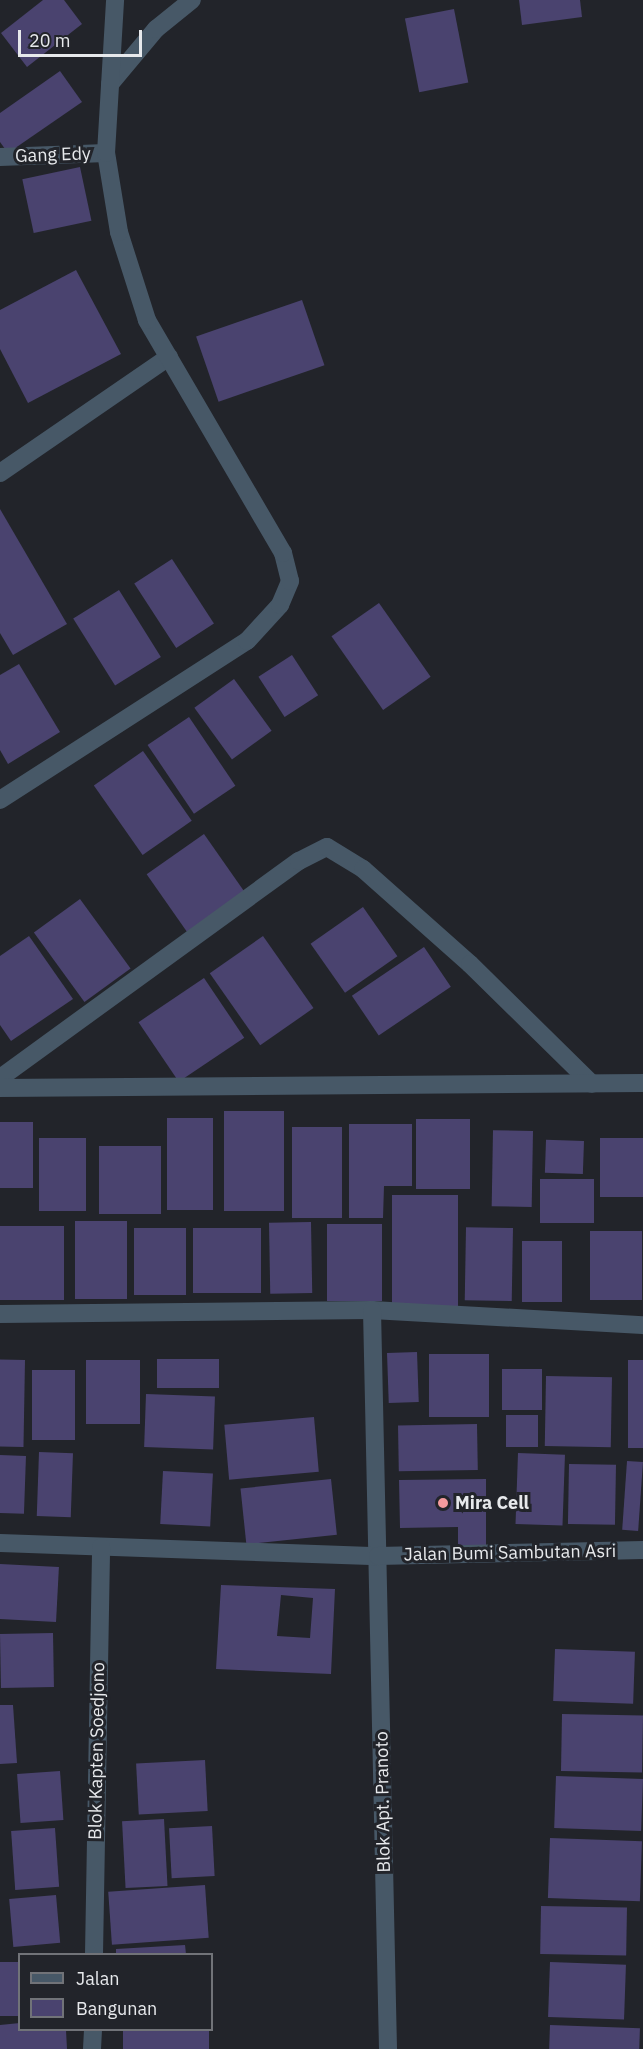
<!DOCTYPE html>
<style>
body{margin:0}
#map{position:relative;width:643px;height:2049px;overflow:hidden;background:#22242a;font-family:"IBM Plex Sans",sans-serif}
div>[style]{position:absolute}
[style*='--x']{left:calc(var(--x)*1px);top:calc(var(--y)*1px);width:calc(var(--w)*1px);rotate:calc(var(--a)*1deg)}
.building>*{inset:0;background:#4a436f;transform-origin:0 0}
.minor>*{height:18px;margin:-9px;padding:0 9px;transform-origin:9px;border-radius:9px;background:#475867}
.dots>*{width:16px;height:16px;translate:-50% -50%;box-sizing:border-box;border:3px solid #22242a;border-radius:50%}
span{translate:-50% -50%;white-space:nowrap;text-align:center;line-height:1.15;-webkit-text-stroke:6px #22242a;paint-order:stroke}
.street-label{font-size:18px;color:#e7e9ec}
.poi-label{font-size:18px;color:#e7e9ec;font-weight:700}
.left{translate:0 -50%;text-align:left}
.legend{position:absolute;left:18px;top:1953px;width:195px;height:78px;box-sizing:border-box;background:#22242a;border:2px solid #717378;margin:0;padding:8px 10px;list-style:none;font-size:18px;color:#e7e9ec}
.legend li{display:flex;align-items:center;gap:12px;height:30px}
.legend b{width:30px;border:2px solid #717378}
.scale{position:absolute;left:18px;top:30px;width:124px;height:27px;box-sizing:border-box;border:3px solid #e7e9ec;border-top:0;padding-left:8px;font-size:18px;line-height:21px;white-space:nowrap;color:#e7e9ec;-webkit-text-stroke:4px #22242a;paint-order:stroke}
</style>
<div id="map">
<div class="building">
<div style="clip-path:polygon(43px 0,64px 0,82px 24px,27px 67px,1px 33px)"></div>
<div style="clip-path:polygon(519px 0,580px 0,582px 17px,522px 25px)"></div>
<div style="left:454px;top:9px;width:75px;height:50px;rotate:79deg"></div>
<div style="clip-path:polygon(60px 71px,82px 102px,8px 153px,0 142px,0 113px)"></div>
<div style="left:80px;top:167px;width:55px;height:59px;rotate:78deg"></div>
<div style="clip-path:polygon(76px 270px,121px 354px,28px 403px,0 349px,0 310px)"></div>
<div style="left:302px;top:300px;width:69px;height:112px;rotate:71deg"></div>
<div style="clip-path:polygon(0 509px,67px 624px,13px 655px,0 633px)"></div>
<div style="left:172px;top:559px;width:77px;height:45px;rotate:57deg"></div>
<div style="left:119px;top:590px;width:79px;height:54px;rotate:58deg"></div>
<div style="left:379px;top:603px;width:90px;height:58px;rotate:55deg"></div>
<div style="left:292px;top:655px;width:48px;height:40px;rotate:57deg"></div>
<div style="clip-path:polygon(19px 664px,60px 732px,8px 764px,0 750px,0 675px)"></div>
<div style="left:234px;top:679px;width:64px;height:49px;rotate:54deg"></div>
<div style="left:189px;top:717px;width:83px;height:50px;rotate:56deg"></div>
<div style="left:143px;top:751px;width:85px;height:60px;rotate:55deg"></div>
<div style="left:204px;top:834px;width:72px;height:70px;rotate:55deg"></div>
<div style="left:80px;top:899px;width:86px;height:57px;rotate:54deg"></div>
<div style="left:363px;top:907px;width:60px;height:64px;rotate:55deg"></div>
<div style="clip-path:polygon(29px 936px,73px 999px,11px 1041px,0 1025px,0 956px)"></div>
<div style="left:263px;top:936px;width:88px;height:65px;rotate:55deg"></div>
<div style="left:424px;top:947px;width:48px;height:87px;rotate:56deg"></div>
<div style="left:204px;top:978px;width:72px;height:79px;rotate:56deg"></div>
<div style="left:284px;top:1111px;width:100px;height:60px;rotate:90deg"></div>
<div style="left:213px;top:1118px;width:92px;height:46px;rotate:90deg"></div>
<div style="left:416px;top:1119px;width:54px;height:70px"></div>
<div style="left:0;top:1122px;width:33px;height:66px"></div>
<div style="clip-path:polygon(349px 1124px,412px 1124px,412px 1186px,384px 1186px,383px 1218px,349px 1218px)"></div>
<div style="left:292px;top:1127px;width:50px;height:91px"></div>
<div style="left:533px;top:1131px;width:76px;height:40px;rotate:91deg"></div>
<div style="left:39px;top:1138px;width:47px;height:73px"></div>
<div style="left:600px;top:1138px;width:43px;height:59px"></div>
<div style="left:584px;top:1141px;width:33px;height:38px;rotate:92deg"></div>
<div style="left:99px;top:1146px;width:62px;height:68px"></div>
<div style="left:540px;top:1179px;width:54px;height:44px"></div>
<div style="left:458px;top:1195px;width:113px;height:66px;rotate:90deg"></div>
<div style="left:75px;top:1221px;width:52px;height:78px"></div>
<div style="left:311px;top:1222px;width:71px;height:42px;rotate:89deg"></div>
<div style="left:382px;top:1224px;width:77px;height:55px;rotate:90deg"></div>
<div style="left:0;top:1226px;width:64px;height:74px"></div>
<div style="left:186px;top:1228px;width:67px;height:52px;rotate:90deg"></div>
<div style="left:261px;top:1228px;width:65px;height:68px;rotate:90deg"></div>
<div style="left:513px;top:1228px;width:73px;height:47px;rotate:91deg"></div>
<div style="left:590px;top:1231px;width:52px;height:69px"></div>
<div style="left:522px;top:1241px;width:40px;height:61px"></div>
<div style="left:417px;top:1352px;width:50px;height:30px;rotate:88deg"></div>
<div style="left:489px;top:1354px;width:63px;height:60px;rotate:90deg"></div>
<div style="left:219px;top:1359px;width:29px;height:62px;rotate:90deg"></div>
<div style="left:25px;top:1360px;width:87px;height:25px;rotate:91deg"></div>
<div style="left:86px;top:1360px;width:54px;height:64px"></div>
<div style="left:628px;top:1360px;width:15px;height:88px"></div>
<div style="left:502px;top:1369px;width:40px;height:41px"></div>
<div style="left:32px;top:1370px;width:43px;height:70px"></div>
<div style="left:546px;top:1376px;width:66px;height:70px;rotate:1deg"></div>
<div style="left:146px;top:1394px;width:69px;height:53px;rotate:2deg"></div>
<div style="left:506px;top:1415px;width:32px;height:32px"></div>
<div style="left:314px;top:1417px;width:55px;height:90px;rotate:85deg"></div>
<div style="left:477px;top:1424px;width:46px;height:79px;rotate:89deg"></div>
<div style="left:39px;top:1452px;width:34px;height:64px;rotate:2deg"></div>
<div style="left:518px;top:1453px;width:47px;height:71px;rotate:2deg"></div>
<div style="left:0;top:1455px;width:26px;height:58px;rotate:2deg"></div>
<div style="left:627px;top:1461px;width:16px;height:69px;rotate:4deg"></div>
<div style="left:569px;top:1464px;width:47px;height:60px;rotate:1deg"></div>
<div style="left:163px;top:1471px;width:50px;height:53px;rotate:3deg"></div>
<div style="left:331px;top:1479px;width:56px;height:91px;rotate:84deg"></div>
<div style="clip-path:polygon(486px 1479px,486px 1549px,458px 1549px,458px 1527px,400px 1528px,399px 1480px)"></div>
<div style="left:0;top:1564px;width:59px;height:55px;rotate:3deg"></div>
<div style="clip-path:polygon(evenodd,221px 1585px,335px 1589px,331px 1674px,216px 1669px,221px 1585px,281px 1595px,313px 1598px,310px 1638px,277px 1636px,281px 1595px)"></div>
<div style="left:53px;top:1633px;width:54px;height:53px;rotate:89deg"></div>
<div style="left:555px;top:1649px;width:80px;height:52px;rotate:2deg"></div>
<div style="clip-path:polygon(0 1705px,13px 1705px,17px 1763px,0 1764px)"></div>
<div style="left:562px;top:1714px;width:81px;height:57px;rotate:1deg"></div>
<div style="left:205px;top:1760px;width:51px;height:69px;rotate:87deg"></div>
<div style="left:60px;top:1771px;width:49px;height:43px;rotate:86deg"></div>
<div style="left:556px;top:1776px;width:87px;height:52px;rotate:2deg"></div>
<div style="left:164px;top:1819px;width:67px;height:42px;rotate:87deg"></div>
<div style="left:212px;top:1826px;width:50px;height:43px;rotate:87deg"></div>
<div style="left:55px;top:1828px;width:59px;height:44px;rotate:86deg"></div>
<div style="left:550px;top:1838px;width:92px;height:60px;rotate:2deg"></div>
<div style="left:205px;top:1885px;width:53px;height:97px;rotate:86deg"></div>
<div style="left:56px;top:1895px;width:48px;height:47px;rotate:85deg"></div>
<div style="left:541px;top:1906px;width:86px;height:48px;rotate:1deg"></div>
<div style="clip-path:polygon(185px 1945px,186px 1954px,116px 1954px,116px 1949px)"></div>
<div style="left:20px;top:1962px;width:54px;height:20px;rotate:90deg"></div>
<div style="left:550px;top:1962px;width:76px;height:55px;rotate:2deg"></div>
<div style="clip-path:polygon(20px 2023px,20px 2030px,66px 2030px,67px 2049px,0 2049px,0 2025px)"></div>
<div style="left:550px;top:2025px;width:90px;height:24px;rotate:2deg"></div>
<div style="left:123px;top:2030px;width:86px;height:19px"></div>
</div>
<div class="minor">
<div style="--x:110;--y:84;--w:72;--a:-50.1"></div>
<div style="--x:156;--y:29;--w:46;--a:-38.9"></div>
<div style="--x:0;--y:157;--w:106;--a:-2.2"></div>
<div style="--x:0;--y:473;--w:205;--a:-34.5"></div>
<div style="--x:0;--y:800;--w:294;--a:-32.8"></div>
<div style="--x:247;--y:641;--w:49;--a:-47.5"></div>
<div style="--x:280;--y:605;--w:26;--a:-67"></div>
<div style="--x:290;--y:581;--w:29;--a:-104"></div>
<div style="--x:283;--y:553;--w:270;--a:-120.3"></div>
<div style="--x:147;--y:320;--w:92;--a:-107.7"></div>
<div style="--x:119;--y:232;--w:80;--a:-99.3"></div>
<div style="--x:106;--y:153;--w:153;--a:-86.6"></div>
<div style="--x:0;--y:1078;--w:369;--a:-36"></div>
<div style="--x:299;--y:861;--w:31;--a:-27"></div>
<div style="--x:327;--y:847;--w:42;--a:31.4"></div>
<div style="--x:363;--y:869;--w:143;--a:41.6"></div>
<div style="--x:470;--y:964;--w:171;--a:44.5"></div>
<div style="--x:0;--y:1088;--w:643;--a:-0.45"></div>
<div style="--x:372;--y:1310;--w:271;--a:3.2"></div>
<div style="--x:0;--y:1314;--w:372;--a:-0.6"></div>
<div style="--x:372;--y:1310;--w:739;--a:88.76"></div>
<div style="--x:0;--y:1543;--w:378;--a:2"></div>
<div style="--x:378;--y:1556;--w:265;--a:-1.3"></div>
<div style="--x:94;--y:1954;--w:407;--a:-89"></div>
<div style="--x:92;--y:2049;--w:19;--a:-87"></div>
</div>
<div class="dots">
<div style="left:443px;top:1503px;background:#f59b9e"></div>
</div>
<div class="street-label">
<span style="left:53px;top:155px;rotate:-2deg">Gang Edy</span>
<span style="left:510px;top:1553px;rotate:-1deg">Jalan Bumi Sambutan Asri</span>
<span style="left:97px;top:1751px;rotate:-89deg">Blok Kapten Soedjono</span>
<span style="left:383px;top:1802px;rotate:-91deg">Blok Apt. Pranoto</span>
</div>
<div class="poi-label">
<span class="left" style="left:455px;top:1503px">Mira Cell</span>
</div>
<ul class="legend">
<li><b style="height:8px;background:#475867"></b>Jalan</li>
<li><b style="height:16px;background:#4a436f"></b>Bangunan</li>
</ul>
<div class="scale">20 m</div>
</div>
